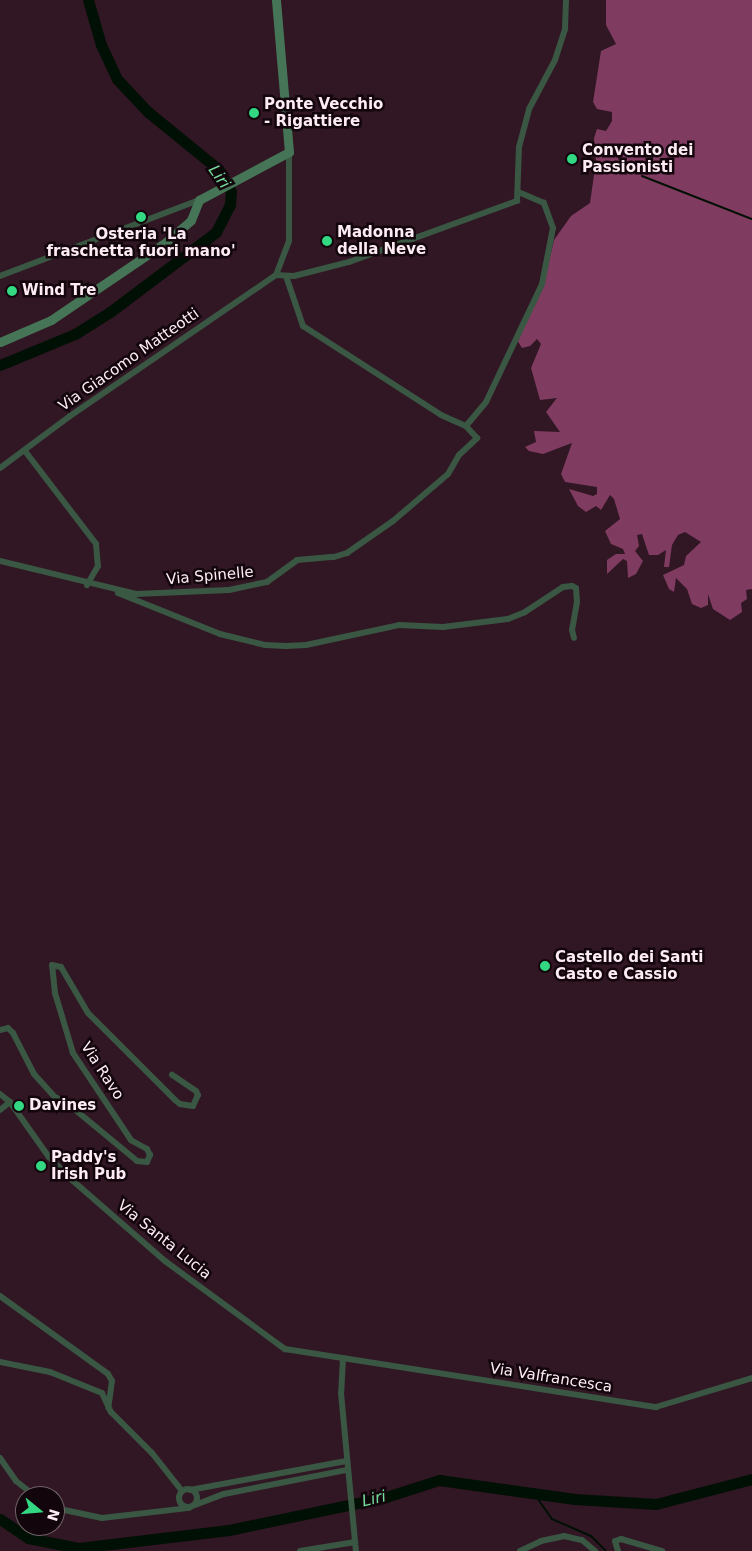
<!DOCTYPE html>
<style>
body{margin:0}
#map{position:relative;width:752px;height:1551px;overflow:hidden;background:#311624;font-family:"DejaVu Sans",sans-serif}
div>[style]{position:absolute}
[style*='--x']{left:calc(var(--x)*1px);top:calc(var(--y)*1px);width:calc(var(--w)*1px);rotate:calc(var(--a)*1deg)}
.forest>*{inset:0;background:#803b61}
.stream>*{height:2px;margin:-1px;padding:0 1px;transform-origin:1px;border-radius:1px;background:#001004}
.river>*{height:11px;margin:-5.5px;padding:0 5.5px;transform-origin:5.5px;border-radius:5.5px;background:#001004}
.street>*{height:6px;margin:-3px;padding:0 3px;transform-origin:3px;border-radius:3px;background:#395743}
.street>.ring{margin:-3px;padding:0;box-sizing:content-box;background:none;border:6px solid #395743;border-radius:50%}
.secondary>*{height:9px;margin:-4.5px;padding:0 4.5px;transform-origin:4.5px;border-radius:4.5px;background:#457556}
.dots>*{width:14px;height:14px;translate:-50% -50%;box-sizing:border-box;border:2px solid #12060c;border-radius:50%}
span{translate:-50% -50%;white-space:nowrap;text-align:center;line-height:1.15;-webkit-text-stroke:5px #12060c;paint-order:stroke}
.poi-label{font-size:15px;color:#ffebf4;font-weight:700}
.left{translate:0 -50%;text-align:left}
.street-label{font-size:15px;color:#ffebf4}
.water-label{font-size:16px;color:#70da99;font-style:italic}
.north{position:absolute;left:15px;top:1486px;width:50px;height:50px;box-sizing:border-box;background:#12060c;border:1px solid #716269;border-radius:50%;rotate:107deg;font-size:14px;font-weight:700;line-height:20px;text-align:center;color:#ffebf4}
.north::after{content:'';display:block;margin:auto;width:18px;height:22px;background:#32d882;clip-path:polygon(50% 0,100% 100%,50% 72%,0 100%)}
</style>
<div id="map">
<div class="forest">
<div style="clip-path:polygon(606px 0,752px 0,752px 589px,746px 590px,747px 599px,741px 603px,742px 612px,730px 620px,713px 609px,708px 594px,708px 605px,701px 608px,692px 604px,687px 589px,676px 578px,674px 592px,669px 589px,663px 575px,684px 565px,686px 556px,701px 542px,685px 532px,678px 535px,672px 545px,669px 567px,664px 567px,666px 550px,658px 555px,649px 555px,642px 534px,637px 535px,639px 546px,635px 551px,643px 561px,636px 574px,628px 578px,627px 561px,623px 559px,607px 574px,607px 560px,616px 554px,625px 554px,623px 549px,611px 544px,605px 531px,620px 519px,614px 499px,610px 495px,601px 510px,596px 506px,586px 512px,578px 506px,569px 489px,593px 496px,597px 494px,597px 487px,565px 482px,561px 474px,572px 443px,543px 454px,529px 451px,525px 447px,536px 442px,534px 431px,560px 432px,546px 412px,557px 398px,540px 400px,531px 368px,541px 344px,537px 339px,530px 346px,522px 348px,517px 340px,542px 290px,554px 240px,571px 216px,590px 203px,596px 161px,594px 138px,597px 129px,606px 131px,612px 121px,612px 112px,597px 109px,593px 102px,601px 51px,616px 44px,606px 25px)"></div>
</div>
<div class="stream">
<div style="--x:642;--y:176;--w:118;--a:21.4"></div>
<div style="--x:533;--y:1492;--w:33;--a:55"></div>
<div style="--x:552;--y:1519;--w:43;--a:23.6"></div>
<div style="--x:591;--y:1536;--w:21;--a:45"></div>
</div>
<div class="river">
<div style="--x:0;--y:365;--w:81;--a:-22.5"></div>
<div style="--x:75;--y:334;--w:41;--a:-32.2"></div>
<div style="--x:110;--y:312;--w:133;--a:-37"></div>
<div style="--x:216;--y:232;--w:30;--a:-63"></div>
<div style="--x:230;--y:205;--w:13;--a:-86"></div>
<div style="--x:231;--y:192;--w:26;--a:-119"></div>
<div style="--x:218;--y:169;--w:90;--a:-140.8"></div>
<div style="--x:148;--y:112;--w:45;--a:-133.2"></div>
<div style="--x:117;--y:79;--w:38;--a:-115"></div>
<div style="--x:101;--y:45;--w:47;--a:-106.1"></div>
<div style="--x:0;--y:1519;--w:34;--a:34"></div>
<div style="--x:28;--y:1538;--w:51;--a:11.3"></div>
<div style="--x:78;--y:1548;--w:152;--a:-6.8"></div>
<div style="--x:229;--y:1530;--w:160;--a:-11.9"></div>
<div style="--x:386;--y:1497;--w:56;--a:-17.8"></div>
<div style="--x:439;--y:1480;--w:137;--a:8"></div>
<div style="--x:575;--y:1499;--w:81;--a:3.5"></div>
<div style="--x:656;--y:1504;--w:99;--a:-14.6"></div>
</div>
<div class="street">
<div style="--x:276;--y:275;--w:18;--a:3"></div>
<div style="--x:294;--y:276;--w:57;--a:-14.3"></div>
<div style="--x:349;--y:262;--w:179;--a:-20"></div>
<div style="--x:517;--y:201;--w:54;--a:-87.9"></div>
<div style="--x:519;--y:147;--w:39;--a:-75"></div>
<div style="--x:529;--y:109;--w:55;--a:-62"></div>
<div style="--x:555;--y:60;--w:33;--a:-72"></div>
<div style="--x:565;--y:29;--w:29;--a:-88"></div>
<div style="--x:276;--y:275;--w:36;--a:-69"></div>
<div style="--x:289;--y:241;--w:89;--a:-90"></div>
<div style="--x:0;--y:276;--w:213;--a:-20.9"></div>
<div style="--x:286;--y:276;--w:53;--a:71.2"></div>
<div style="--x:303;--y:326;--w:164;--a:32.8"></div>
<div style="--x:441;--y:415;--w:27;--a:24"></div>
<div style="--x:466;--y:426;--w:31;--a:-50"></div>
<div style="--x:486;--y:402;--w:131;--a:-64.6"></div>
<div style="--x:542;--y:284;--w:57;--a:-78.9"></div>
<div style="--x:553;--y:228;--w:27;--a:-110"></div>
<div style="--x:544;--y:203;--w:26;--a:-157"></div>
<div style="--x:25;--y:451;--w:117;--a:52.6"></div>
<div style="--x:96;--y:544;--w:22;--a:85"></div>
<div style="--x:98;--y:566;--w:22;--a:120"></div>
<div style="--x:0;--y:468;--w:87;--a:-36.6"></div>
<div style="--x:70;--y:416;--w:250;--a:-34.4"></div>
<div style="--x:0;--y:561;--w:140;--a:13.6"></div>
<div style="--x:136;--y:594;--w:93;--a:-2.5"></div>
<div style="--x:229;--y:590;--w:39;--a:-12"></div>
<div style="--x:267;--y:582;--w:37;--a:-36"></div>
<div style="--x:297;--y:560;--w:37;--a:-5"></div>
<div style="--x:334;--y:557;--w:14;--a:-17"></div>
<div style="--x:347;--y:553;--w:56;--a:-34.8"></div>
<div style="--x:393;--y:521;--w:72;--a:-40.5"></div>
<div style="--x:448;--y:474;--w:22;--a:-60"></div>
<div style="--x:459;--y:455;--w:25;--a:-43"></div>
<div style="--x:477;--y:438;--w:16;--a:-133"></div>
<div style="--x:118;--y:593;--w:110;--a:21.9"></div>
<div style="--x:220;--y:634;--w:46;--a:13.7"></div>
<div style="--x:265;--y:645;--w:21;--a:3"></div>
<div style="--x:286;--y:646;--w:20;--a:-3"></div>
<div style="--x:306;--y:645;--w:95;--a:-12.1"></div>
<div style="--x:399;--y:625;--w:44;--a:2.6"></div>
<div style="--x:443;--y:627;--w:65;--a:-7"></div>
<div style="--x:508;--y:619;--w:18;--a:-22"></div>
<div style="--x:525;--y:612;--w:45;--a:-33.3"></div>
<div style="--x:563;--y:587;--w:9;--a:-6"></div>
<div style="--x:572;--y:586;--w:4;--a:27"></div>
<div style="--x:576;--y:588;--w:14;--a:86"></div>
<div style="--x:577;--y:602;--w:28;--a:100"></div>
<div style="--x:572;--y:630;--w:8;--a:76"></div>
<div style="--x:0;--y:1030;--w:8;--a:-14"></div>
<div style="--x:8;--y:1028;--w:7;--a:45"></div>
<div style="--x:13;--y:1033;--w:46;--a:62.9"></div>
<div style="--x:34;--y:1074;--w:31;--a:48"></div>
<div style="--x:55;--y:1097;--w:13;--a:27"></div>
<div style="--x:67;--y:1103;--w:91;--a:39.6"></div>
<div style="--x:137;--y:1161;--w:10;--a:6"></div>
<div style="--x:147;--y:1162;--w:8;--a:-67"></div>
<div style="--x:150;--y:1155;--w:7;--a:-117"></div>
<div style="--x:147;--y:1149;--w:18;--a:-151"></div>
<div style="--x:131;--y:1140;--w:105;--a:-123.7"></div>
<div style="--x:73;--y:1053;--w:63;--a:-106.7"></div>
<div style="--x:55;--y:993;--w:28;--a:-96"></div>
<div style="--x:52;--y:965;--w:9;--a:13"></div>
<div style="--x:61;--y:967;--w:53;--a:59.6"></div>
<div style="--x:88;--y:1013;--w:123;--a:45"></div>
<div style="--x:175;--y:1100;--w:6;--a:39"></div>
<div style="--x:180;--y:1104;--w:13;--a:9"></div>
<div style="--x:193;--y:1106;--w:12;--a:-66"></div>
<div style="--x:198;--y:1095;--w:4;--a:-117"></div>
<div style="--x:196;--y:1091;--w:29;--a:-146"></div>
<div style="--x:0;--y:1094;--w:13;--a:39"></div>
<div style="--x:10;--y:1102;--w:67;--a:54.7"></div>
<div style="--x:49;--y:1157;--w:33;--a:45"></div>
<div style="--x:72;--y:1180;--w:123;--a:41.1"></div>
<div style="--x:165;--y:1261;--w:149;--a:36.3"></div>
<div style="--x:285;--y:1349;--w:376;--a:8.9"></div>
<div style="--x:656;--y:1407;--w:100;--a:-16.8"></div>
<div style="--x:0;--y:1110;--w:13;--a:-39"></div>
<div style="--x:0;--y:1296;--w:133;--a:35.8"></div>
<div style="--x:108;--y:1374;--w:8;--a:60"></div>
<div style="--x:112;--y:1381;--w:27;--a:98"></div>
<div style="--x:343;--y:1358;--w:35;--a:93"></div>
<div style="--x:341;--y:1393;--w:159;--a:84.6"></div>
<div style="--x:0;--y:1362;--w:51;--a:11.3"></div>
<div style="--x:50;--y:1372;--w:56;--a:22"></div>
<div style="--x:102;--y:1393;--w:21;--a:65"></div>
<div style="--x:111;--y:1412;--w:58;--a:45"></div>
<div style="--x:152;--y:1453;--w:48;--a:51.7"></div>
<div style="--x:0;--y:1458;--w:28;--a:55"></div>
<div style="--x:16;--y:1481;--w:24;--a:38"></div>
<div class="ring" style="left:179px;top:1489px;width:12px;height:12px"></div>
<div style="--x:190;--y:1490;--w:159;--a:-10.5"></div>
<div style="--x:195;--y:1505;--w:31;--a:-21"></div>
<div style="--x:224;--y:1494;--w:124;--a:-11.1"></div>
<div style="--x:55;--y:1508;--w:48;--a:12"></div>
<div style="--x:102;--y:1518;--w:88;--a:-6.6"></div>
<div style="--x:300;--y:1551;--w:56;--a:-9.3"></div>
<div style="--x:520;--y:1551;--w:23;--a:-25"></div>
<div style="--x:541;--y:1541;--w:24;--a:-12"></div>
<div style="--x:564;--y:1536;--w:18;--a:13"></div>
<div style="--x:582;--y:1540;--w:17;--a:40"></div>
<div style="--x:618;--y:1551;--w:10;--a:-107"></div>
<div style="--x:615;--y:1541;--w:6;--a:-18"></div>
<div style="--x:621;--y:1539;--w:43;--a:16.3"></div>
</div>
<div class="secondary">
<div style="--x:0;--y:342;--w:56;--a:-23.3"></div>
<div style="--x:51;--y:320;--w:139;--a:-34.1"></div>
<div style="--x:166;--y:242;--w:33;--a:-41"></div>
<div style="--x:191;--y:220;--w:22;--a:-68"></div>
<div style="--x:199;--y:200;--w:102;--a:-28.1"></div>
<div style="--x:289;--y:152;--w:153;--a:-94.9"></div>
</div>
<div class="dots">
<div style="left:254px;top:113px;background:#32d882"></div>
<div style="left:572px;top:159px;background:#32d882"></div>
<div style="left:141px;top:217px;background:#32d882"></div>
<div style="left:327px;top:241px;background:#32d882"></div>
<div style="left:12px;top:291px;background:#32d882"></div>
<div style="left:545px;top:966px;background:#32d882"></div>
<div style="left:19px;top:1106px;background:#32d882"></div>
<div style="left:41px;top:1166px;background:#32d882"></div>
</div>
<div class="poi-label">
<span class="left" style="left:264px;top:113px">Ponte Vecchio<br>- Rigattiere</span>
<span class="left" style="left:582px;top:159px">Convento dei<br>Passionisti</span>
<span class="left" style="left:337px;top:241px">Madonna<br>della Neve</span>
<span style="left:141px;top:243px">Osteria 'La<br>fraschetta fuori mano'</span>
<span class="left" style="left:22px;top:291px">Wind Tre</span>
<span class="left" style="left:555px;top:966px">Castello dei Santi<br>Casto e Cassio</span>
<span class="left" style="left:29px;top:1106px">Davines</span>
<span class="left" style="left:51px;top:1166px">Paddy's<br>Irish Pub</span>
</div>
<div class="street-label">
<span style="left:129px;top:360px;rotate:-35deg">Via Giacomo Matteotti</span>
<span style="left:210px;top:576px;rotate:-5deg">Via Spinelle</span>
<span style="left:102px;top:1071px;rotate:57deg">Via Ravo</span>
<span style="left:164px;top:1240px;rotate:39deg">Via Santa Lucia</span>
<span style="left:551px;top:1378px;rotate:9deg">Via Valfrancesca</span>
</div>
<div class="water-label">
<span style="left:219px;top:177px;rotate:55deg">Liri</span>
<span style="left:374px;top:1499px;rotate:-13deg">Liri</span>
</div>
<div class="north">N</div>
</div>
